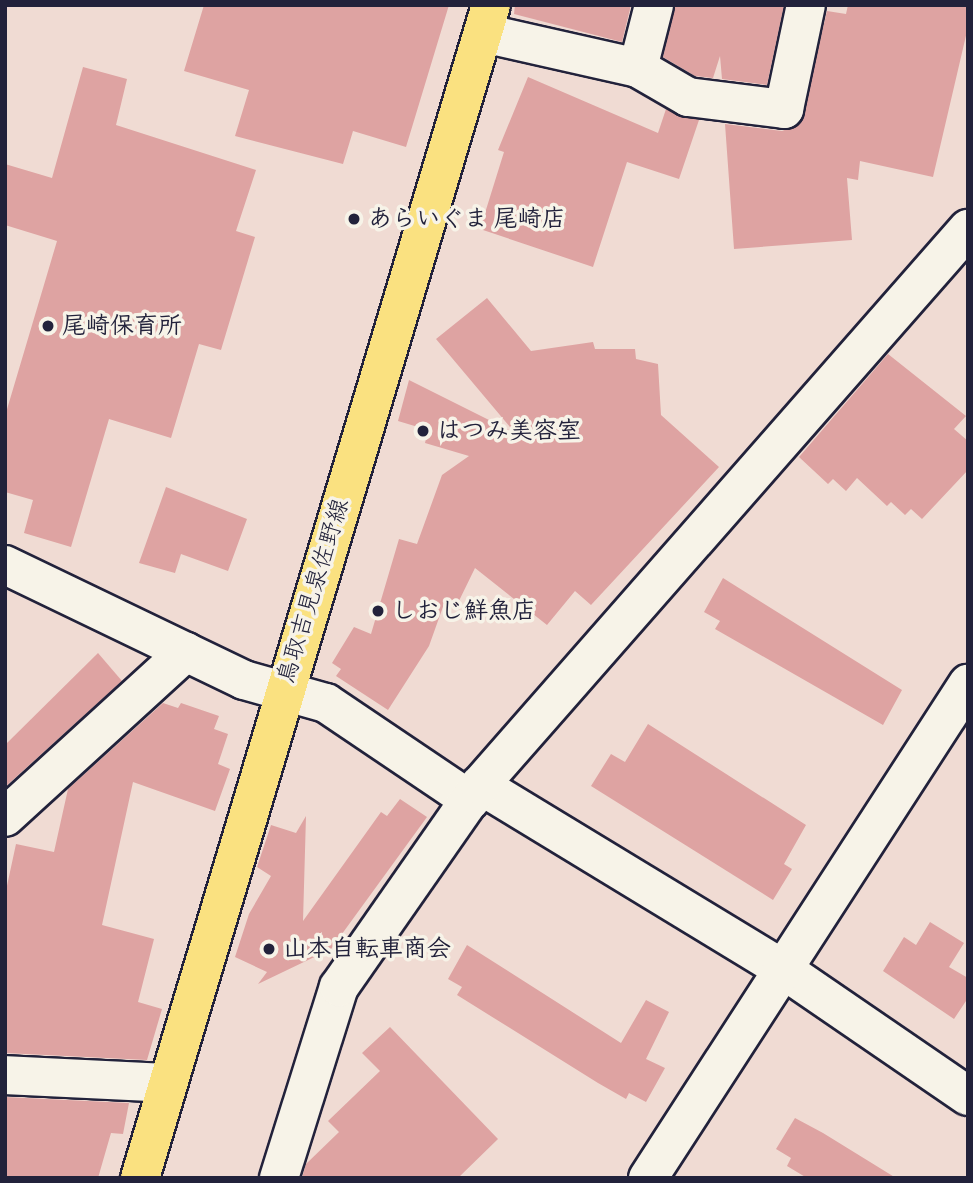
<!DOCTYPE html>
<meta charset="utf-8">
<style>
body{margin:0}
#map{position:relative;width:973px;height:1183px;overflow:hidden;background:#f0dbd3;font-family:Caveat,"Klee One",sans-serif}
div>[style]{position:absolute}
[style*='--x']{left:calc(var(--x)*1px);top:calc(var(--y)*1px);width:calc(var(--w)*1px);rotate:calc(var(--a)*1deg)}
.building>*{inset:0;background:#dea3a2}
.roads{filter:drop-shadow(2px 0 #22223b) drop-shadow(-2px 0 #22223b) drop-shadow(0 2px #22223b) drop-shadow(0 -2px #22223b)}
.minor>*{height:38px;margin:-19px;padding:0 19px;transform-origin:19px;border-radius:19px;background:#f7f3e8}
.major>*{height:38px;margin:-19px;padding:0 19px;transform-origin:19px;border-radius:19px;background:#fae180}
.dots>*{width:19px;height:19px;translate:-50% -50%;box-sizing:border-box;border:4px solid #f7f3e8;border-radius:50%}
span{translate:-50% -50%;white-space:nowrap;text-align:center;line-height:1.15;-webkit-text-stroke:7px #f7f3e8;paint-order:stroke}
.poi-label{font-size:24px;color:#22223b;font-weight:700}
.left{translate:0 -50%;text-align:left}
.street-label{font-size:24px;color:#22223b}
.frame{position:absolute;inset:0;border:7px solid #22223b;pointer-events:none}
</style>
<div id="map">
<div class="building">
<div style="clip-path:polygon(204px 5px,449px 5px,406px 147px,353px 131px,343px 164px,235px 136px,249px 90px,184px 71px)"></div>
<div style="clip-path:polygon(515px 5px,631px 5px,622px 42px,514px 14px)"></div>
<div style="clip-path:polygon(675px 5px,784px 6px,767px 85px,722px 79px,720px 56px,713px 78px,695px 76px,663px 57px)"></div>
<div style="clip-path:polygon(848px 5px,968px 5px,968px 27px,933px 177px,860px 161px,858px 180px,847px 178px,852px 240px,734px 249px,725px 124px,782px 131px,800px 124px,827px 11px,846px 14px)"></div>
<div style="clip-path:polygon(83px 67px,127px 79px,116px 125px,256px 170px,236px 231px,255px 237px,221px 350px,199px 344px,171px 438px,109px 419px,71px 547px,24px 533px,33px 500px,5px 492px,5px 416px,57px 241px,5px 225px,5px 164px,52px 178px)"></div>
<div style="clip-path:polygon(528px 77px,658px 133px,666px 109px,699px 120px,679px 179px,627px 162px,593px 267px,480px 229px,504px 152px,498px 150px)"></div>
<div style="clip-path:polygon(487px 298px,531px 351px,593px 342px,595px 349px,635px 349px,636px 359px,658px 364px,661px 415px,719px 467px,591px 605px,575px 591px,547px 625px,475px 568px,456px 607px,444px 604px,429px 646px,388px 710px,336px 676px,341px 669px,332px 663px,354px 627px,371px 634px,399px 539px,417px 544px,442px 475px,469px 456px,425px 443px,428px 430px,398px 421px,409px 380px,515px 433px,436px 339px)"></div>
<div style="clip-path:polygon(888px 354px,966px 416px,954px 429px,968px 441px,968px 470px,922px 519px,911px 509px,905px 515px,891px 502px,887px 506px,857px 478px,846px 491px,833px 479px,828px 484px,799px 457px)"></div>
<div style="clip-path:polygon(166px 487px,247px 519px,228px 571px,181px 554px,175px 573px,139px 563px)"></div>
<div style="clip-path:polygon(723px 578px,902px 690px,883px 725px,715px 629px,720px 621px,704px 612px)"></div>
<div style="clip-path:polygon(98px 653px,122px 681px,5px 787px,5px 745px)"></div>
<div style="clip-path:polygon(163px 703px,178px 708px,181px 703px,219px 716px,214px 729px,228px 734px,218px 764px,230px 769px,215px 811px,133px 782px,102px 925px,154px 939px,138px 1002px,162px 1009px,147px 1060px,5px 1053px,5px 895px,16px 844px,54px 852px,68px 789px)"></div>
<div style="clip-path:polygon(648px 724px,806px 825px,784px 864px,792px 869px,773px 900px,591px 786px,611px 754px,625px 762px)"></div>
<div style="clip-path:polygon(400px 799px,427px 817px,331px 949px,258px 984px,267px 972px,235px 957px,249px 914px,271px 876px,257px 867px,271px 825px,296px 833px,306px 816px,303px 921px,381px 812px,387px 816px)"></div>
<div style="clip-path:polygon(930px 922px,964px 943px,949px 967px,968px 978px,968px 998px,954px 1019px,883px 971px,904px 937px,916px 945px)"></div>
<div style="clip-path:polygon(467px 945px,621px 1043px,646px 1000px,669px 1012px,646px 1059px,665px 1068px,646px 1102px,629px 1093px,626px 1099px,598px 1083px,457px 995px,462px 987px,448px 979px)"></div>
<div style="clip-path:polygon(390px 1027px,498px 1139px,458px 1178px,302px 1178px,306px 1164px,339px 1132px,328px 1121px,380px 1071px,362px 1053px)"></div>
<div style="clip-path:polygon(5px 1097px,129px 1103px,123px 1134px,111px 1133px,98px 1178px,5px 1178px)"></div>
<div style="clip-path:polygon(795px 1118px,823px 1133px,896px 1178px,807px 1178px,787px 1166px,791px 1158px,776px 1149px)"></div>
</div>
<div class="roads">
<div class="minor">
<div style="--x:483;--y:33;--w:159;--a:12.7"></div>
<div style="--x:638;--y:68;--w:58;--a:30.1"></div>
<div style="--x:688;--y:97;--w:97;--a:7.1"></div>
<div style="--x:784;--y:109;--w:106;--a:-78.1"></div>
<div style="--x:638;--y:68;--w:65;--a:-75.7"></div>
<div style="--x:5;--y:565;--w:265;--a:25.7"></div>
<div style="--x:244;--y:680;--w:85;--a:15.7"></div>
<div style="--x:326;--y:703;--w:174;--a:34"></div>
<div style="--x:480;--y:785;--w:356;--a:31.3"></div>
<div style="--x:784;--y:970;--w:223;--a:34.4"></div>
<div style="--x:5;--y:817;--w:245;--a:-42.4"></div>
<div style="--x:5;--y:1075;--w:163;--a:2.8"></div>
<div style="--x:279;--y:1178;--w:200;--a:-72.6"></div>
<div style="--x:339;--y:987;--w:246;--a:-55.1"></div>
<div style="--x:480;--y:785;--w:740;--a:-48.73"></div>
<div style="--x:648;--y:1178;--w:589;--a:-57.07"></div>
</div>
<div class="major">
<div style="--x:140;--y:1178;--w:1224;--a:-73.34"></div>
</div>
</div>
<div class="dots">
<div style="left:354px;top:219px;background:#22223b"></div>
<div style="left:48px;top:326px;background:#22223b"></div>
<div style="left:423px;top:431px;background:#22223b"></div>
<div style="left:378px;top:611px;background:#22223b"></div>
<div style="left:269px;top:949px;background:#22223b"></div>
</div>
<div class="poi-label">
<span class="left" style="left:368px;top:219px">あらいぐま 尾崎店</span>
<span class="left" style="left:62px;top:326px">尾崎保育所</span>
<span class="left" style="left:437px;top:431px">はつみ美容室</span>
<span class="left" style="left:392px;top:611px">しおじ鮮魚店</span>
<span class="left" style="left:283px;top:949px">山本自転車商会</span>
</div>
<div class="street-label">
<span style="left:313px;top:591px;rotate:-73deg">鳥取吉見泉佐野線</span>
</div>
<div class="frame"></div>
</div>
